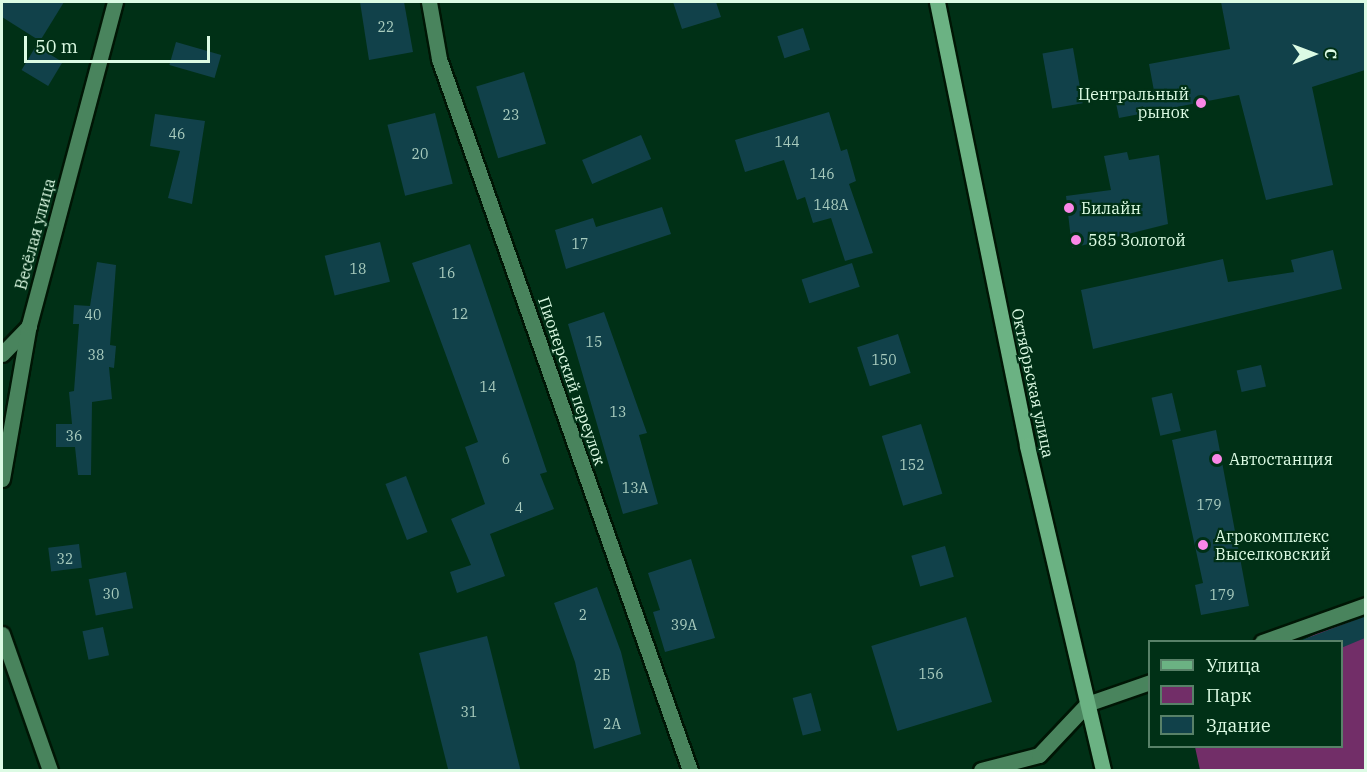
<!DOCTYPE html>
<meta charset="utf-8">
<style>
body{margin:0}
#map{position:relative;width:1367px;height:772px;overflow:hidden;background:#003016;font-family:"IBM Plex Serif",serif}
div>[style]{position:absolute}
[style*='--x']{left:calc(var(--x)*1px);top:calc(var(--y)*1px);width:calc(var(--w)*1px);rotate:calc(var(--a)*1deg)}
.green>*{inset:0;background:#722e68}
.building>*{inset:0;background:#11414a;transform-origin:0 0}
.roads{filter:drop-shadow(2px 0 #001605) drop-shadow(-2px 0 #001605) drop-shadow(0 2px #001605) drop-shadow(0 -2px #001605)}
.minor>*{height:15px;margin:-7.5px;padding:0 7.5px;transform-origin:7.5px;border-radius:7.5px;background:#49845d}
.major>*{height:15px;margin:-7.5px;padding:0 7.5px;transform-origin:7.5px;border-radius:7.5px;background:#6bb283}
.dots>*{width:16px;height:16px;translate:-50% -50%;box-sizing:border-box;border:3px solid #003016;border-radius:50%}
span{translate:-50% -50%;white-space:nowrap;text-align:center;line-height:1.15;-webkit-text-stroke:4.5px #003016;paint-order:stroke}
.number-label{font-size:14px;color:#a9ccbe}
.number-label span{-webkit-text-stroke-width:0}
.poi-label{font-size:16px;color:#dcfbe4}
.right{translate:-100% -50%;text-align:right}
.left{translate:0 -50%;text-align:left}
.street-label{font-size:16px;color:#dcfbe4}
.frame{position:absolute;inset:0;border:3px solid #dcfbe4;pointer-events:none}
.legend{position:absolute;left:1148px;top:640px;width:195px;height:108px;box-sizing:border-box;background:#003016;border:2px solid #588168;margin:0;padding:8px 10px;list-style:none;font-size:18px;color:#dcfbe4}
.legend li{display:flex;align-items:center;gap:12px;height:30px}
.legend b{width:30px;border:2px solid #588168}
.north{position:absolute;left:1283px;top:24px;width:60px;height:60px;-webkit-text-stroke:4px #003016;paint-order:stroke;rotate:89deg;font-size:16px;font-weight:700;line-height:24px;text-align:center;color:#dcfbe4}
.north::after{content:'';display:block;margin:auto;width:21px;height:27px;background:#dcfbe4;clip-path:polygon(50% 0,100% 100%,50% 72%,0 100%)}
.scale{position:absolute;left:24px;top:36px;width:186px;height:27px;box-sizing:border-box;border:3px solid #dcfbe4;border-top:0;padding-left:8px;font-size:18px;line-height:21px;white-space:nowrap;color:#dcfbe4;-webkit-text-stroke:4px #003016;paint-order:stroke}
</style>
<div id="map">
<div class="green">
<div style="clip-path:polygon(1365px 608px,1365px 770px,1200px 770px,1195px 747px,1342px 746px,1342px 642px,1302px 641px)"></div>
</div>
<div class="building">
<div style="clip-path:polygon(2px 2px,64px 2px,40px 41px,2px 17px)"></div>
<div style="clip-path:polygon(360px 2px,404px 2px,413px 52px,369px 60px)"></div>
<div style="clip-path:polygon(673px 2px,716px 2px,721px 17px,682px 29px)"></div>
<div style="clip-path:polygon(1221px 2px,1365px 2px,1365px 70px,1312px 87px,1333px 185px,1266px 200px,1239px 95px,1119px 118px,1115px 98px,1154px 91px,1149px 64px,1230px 49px)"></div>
<div style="left:803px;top:28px;width:23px;height:27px;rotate:72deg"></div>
<div style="left:176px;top:42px;width:47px;height:24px;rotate:16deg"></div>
<div style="left:36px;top:46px;width:31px;height:28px;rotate:31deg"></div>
<div style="left:1073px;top:48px;width:56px;height:31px;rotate:80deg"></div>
<div style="left:524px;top:72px;width:75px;height:50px;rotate:73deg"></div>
<div style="clip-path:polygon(829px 112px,841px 151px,847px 149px,856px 181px,849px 184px,873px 253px,845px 261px,831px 218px,813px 223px,805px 197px,797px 200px,784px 160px,745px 172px,735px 140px)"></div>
<div style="left:435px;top:113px;width:73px;height:49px;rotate:76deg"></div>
<div style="clip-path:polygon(155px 114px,205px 121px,192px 204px,168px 198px,180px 151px,150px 146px)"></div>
<div style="left:641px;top:135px;width:26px;height:64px;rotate:67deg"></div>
<div style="clip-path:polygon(1127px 152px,1129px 160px,1159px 155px,1168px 224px,1072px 248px,1066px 196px,1111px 190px,1104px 156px)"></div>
<div style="clip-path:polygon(662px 207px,671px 234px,566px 269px,555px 230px,593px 218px,596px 227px)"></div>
<div style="left:380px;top:242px;width:41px;height:57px;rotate:76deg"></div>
<div style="clip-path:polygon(470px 244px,547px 472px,540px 474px,554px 509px,490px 534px,505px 576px,457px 593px,450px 572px,471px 565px,451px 519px,485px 504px,465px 447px,478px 442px,412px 263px)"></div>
<div style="clip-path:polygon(1333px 250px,1342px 289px,1093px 349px,1081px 290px,1223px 259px,1228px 282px,1294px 272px,1291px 260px)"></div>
<div style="clip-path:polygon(97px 262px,116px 265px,110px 345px,116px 346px,114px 368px,109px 367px,112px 399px,92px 402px,91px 475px,78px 475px,75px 447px,56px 447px,56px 424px,72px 424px,69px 392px,74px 391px,79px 324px,73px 324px,74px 305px,90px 306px)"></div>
<div style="left:852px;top:263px;width:25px;height:53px;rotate:72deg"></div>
<div style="clip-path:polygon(604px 312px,647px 433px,639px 435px,658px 504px,623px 514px,568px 324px)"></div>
<div style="left:898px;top:334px;width:41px;height:43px;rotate:72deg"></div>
<div style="left:1261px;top:365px;width:22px;height:25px;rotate:77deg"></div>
<div style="left:1172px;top:393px;width:39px;height:21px;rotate:77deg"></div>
<div style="left:921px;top:424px;width:73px;height:41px;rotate:73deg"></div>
<div style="clip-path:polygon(1216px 430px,1249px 606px,1201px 615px,1195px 585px,1203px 583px,1172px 440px)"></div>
<div style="left:406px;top:476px;width:60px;height:22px;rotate:69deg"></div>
<div style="left:79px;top:544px;width:24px;height:31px;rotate:83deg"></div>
<div style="left:945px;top:546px;width:32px;height:35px;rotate:74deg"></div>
<div style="clip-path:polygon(691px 559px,715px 638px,665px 652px,653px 612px,660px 610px,648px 573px)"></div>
<div style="left:126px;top:572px;width:37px;height:38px;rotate:79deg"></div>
<div style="clip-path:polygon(597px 587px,621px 652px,641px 734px,594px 749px,575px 662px,554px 603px)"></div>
<div style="clip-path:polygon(1365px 616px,1365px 638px,1341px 648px,1341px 642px,1297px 642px)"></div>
<div style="left:966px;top:617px;width:89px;height:99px;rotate:73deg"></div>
<div style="left:103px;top:627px;width:29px;height:21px;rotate:78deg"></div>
<div style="left:487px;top:636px;width:139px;height:70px;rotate:76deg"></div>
<div style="left:811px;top:693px;width:39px;height:19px;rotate:75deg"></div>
</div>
<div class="roads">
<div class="minor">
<div style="--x:429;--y:2;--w:58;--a:80"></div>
<div style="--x:439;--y:59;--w:754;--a:70.56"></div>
<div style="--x:2;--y:354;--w:39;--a:-46"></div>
<div style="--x:2;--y:479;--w:156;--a:-80.1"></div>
<div style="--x:29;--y:325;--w:334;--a:-75.1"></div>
<div style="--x:2;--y:634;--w:144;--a:70.6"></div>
<div style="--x:1262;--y:642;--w:110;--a:-19.6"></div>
<div style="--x:981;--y:770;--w:60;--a:-14.5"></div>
<div style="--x:1039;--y:755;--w:70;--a:-46.7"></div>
<div style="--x:1087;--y:704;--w:67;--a:-19.2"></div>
</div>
<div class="major">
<div style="--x:937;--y:2;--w:453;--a:78.5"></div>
<div style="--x:1027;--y:446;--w:333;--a:76.8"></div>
</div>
</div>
<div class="dots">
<div style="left:1201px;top:103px;background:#fa87e7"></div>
<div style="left:1069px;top:208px;background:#fa87e7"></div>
<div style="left:1076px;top:240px;background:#fa87e7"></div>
<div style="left:1217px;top:459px;background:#fa87e7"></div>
<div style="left:1203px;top:545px;background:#fa87e7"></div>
</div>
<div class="number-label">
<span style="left:386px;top:27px">22</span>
<span style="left:511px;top:115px">23</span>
<span style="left:177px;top:134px">46</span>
<span style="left:787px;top:142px">144</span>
<span style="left:420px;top:154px">20</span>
<span style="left:822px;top:174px">146</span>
<span style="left:831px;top:205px">148А</span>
<span style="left:580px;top:244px">17</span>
<span style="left:358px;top:269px">18</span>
<span style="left:447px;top:273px">16</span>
<span style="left:460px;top:314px">12</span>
<span style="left:93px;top:315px">40</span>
<span style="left:594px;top:342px">15</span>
<span style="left:96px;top:355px">38</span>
<span style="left:884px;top:360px">150</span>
<span style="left:488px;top:387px">14</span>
<span style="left:618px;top:412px">13</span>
<span style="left:74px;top:436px">36</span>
<span style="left:506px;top:459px">6</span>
<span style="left:912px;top:465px">152</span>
<span style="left:635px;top:488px">13А</span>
<span style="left:1209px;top:505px">179</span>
<span style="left:519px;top:508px">4</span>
<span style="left:65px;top:559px">32</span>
<span style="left:111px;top:594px">30</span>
<span style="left:1222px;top:595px">179</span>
<span style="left:583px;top:615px">2</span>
<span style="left:684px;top:625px">39А</span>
<span style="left:931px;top:674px">156</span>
<span style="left:602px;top:675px">2Б</span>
<span style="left:469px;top:712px">31</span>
<span style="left:612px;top:724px">2А</span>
</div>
<div class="poi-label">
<span class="right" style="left:1189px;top:103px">Центральный<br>рынок</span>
<span class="left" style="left:1081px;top:208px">Билайн</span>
<span class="left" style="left:1088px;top:240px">585 Золотой</span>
<span class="left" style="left:1229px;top:459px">Автостанция</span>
<span class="left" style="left:1215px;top:545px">Агрокомплекс<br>Выселковский</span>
</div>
<div class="street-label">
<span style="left:35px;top:234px;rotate:-75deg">Весёлая улица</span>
<span style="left:572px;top:381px;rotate:71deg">Пионерский переулок</span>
<span style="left:1033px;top:383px;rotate:78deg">Октябрьская улица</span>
</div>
<div class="frame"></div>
<ul class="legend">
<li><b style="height:8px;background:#6bb283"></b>Улица</li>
<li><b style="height:16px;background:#722e68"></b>Парк</li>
<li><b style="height:16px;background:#11414a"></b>Здание</li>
</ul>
<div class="north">С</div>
<div class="scale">50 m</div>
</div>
